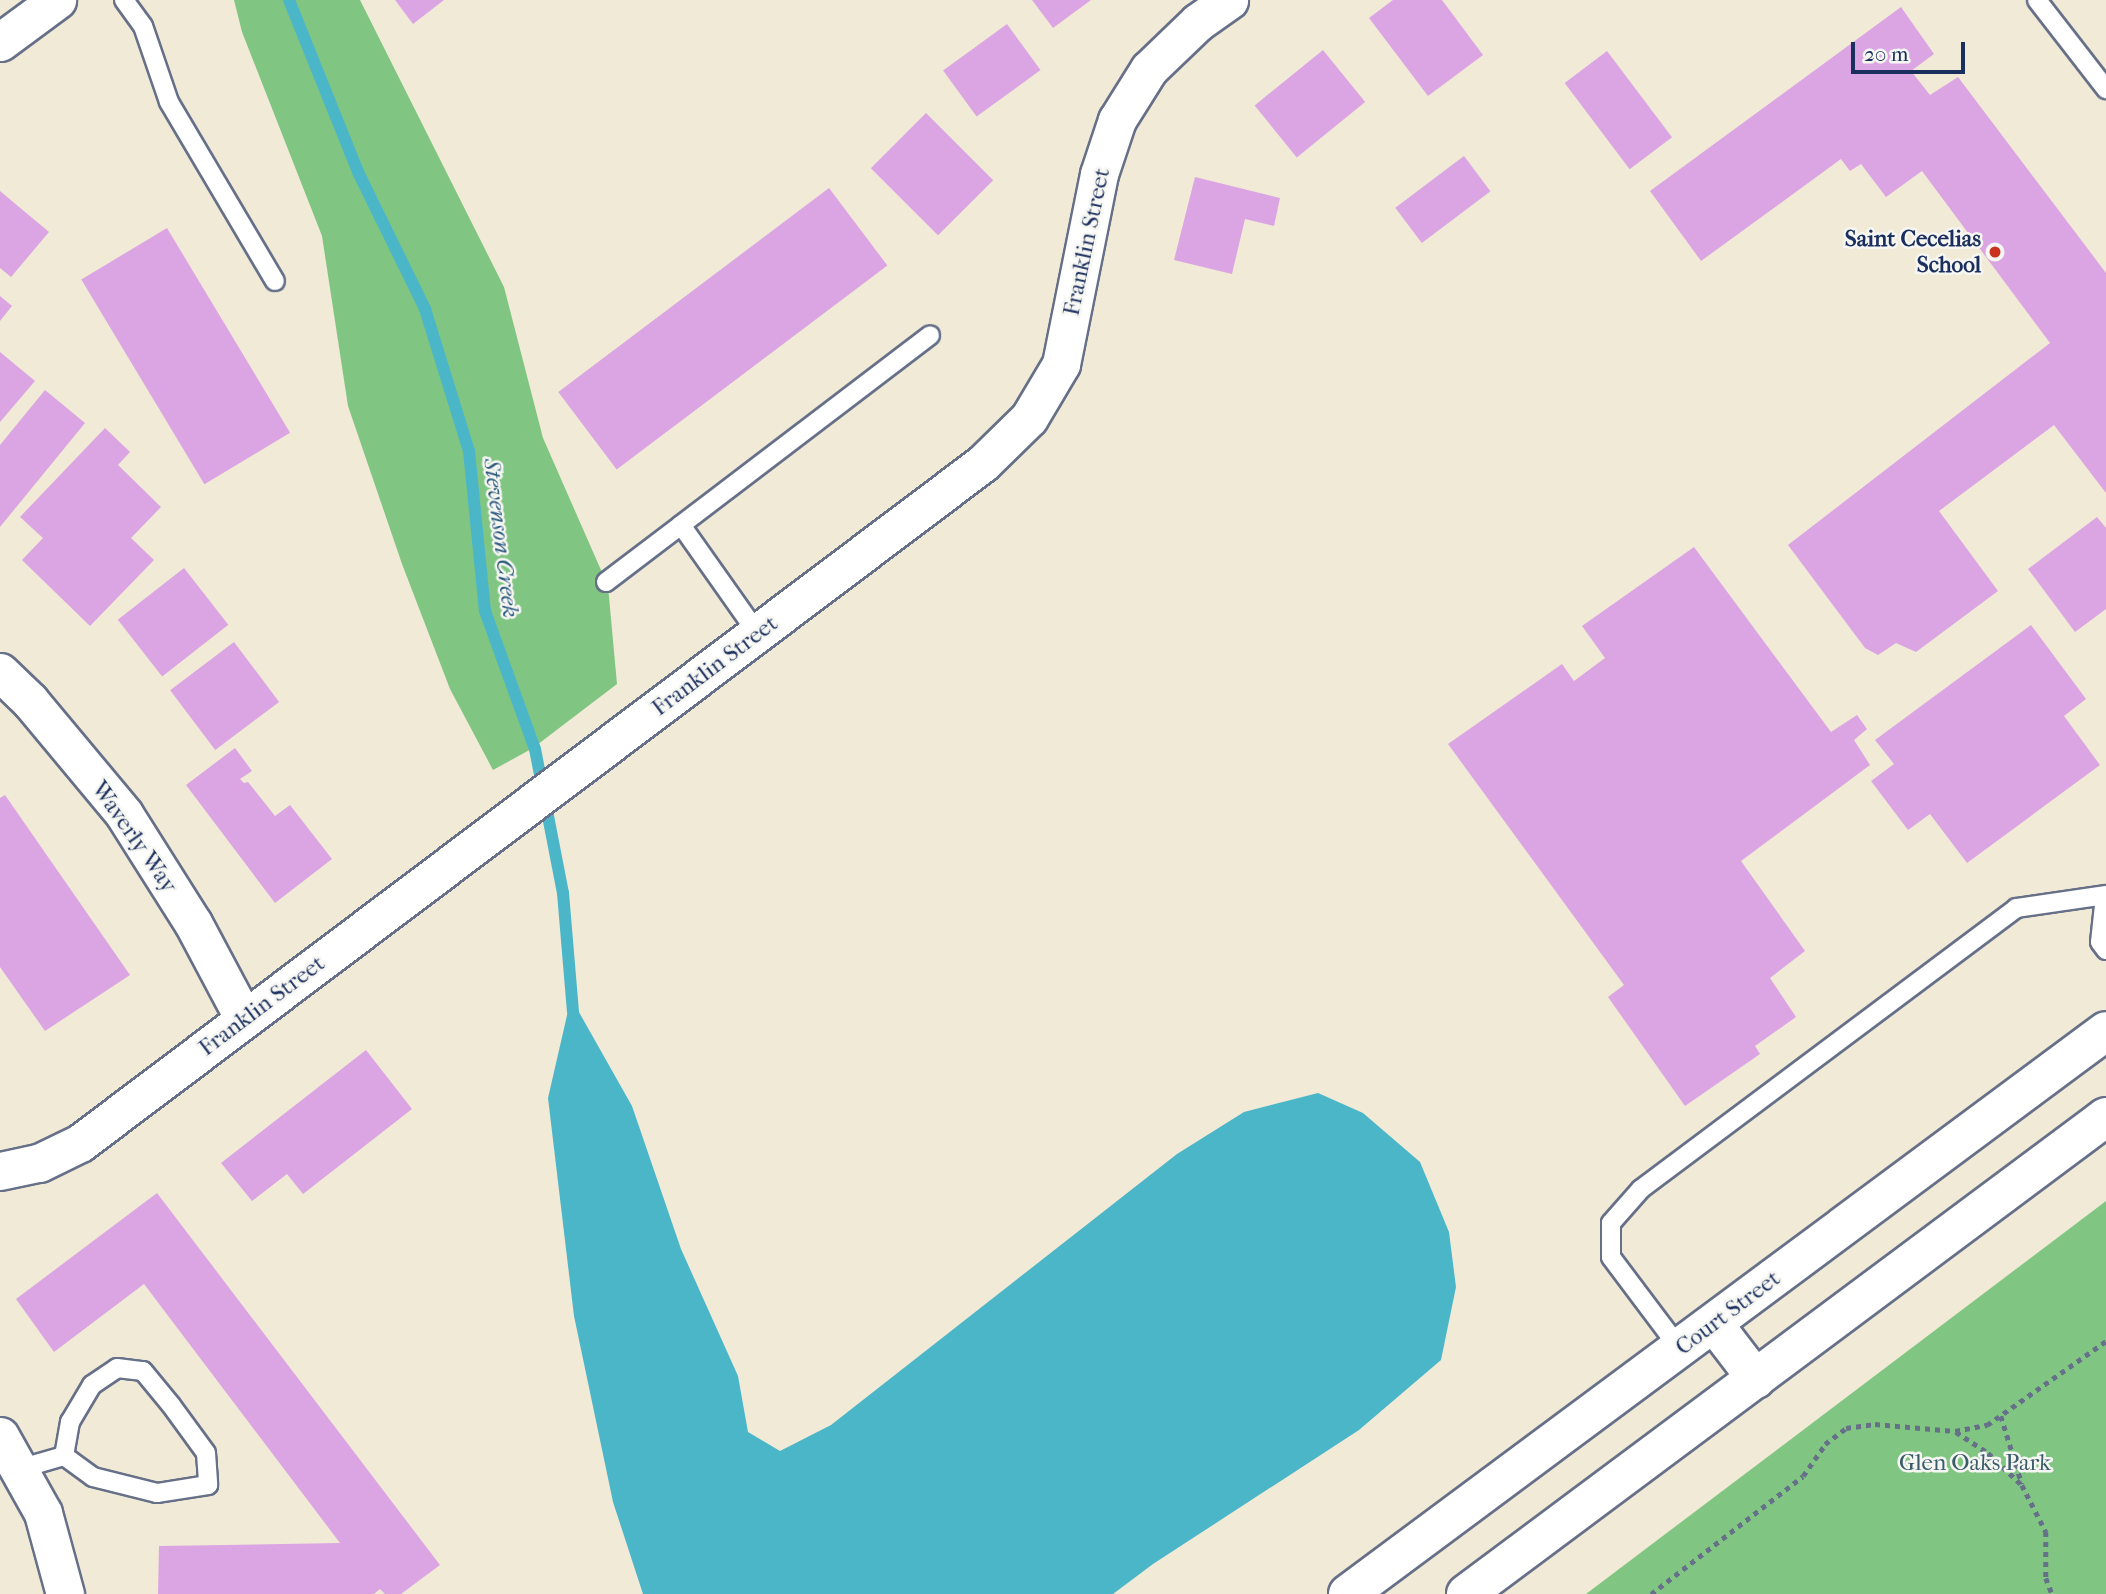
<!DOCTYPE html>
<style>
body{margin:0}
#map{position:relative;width:2106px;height:1594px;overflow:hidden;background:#f1ead7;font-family:"IM FELL French Canon",serif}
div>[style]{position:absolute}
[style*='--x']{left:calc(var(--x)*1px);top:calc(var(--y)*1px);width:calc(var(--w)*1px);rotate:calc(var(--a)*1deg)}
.green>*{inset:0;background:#80c682}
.water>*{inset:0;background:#4bb6c8}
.stream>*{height:12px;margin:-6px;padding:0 6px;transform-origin:6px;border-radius:6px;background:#4bb6c8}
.building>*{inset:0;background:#dba5e3;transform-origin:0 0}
.path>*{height:4.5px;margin-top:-2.25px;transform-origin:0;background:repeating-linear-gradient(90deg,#667088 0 5px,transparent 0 10px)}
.roads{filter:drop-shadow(2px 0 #667088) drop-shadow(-2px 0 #667088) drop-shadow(0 2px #667088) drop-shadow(0 -2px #667088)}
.service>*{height:18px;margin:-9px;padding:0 9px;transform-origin:9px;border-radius:9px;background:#fff}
.minor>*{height:37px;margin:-18.5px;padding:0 18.5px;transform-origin:18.5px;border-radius:18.5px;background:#fff}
.primary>*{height:38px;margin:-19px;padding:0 19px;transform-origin:19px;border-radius:19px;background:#fff}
.dots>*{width:19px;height:19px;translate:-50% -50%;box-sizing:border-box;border:4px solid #f6f6f2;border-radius:50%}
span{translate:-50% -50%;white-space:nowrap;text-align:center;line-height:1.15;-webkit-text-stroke:5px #f6f6f2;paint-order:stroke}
.poi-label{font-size:23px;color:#1b2f5e;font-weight:700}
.right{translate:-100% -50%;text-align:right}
.street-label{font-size:23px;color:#1b2f5e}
.park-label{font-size:23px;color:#395c69}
.water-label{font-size:24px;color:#29587e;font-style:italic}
.scale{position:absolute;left:1851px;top:42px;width:114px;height:32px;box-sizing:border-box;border:4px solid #1b2f5e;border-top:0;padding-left:9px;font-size:21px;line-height:24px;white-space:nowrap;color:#1b2f5e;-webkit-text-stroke:5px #f6f6f2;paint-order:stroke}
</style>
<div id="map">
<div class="green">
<div style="clip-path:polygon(234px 0,360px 0,504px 287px,543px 438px,608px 586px,617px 684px,533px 748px,493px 770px,450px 689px,402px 564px,348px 406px,322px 236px,242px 32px)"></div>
<div style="clip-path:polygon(2106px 1201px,2106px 1594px,1586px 1594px)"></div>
</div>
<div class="water">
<div style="clip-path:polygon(571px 998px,632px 1106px,681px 1249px,738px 1376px,748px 1432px,780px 1451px,831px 1425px,1177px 1154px,1244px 1112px,1318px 1093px,1363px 1113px,1420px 1162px,1449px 1232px,1456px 1287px,1441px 1360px,1359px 1430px,1153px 1564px,1113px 1594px,643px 1594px,613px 1502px,574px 1316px,548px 1098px)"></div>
</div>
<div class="stream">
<div style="--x:289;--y:0;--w:185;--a:68.1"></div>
<div style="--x:358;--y:172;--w:153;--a:63.9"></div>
<div style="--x:425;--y:309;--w:149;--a:72.8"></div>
<div style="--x:469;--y:451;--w:161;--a:84.3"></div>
<div style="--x:485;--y:611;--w:147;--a:70.1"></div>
<div style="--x:535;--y:749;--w:147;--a:79"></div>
<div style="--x:563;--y:893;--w:119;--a:85.2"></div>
</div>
<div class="building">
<div style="clip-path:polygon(395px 0,444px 0,413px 24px)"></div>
<div style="clip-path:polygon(1032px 0,1091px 0,1053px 28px)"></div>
<div style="clip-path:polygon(1393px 0,1442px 0,1483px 55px,1428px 96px,1369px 18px)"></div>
<div style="clip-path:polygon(1901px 7px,1934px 54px,1911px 71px,1930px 95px,1958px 77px,2106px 273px,2106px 493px,2054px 425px,1939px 511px,1998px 591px,1916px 652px,1896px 643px,1878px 655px,1865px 648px,1788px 545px,2050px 343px,1922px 171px,1886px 197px,1861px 164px,1850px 171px,1841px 159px,1701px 261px,1650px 191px)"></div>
<div style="left:1007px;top:24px;width:57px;height:79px;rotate:54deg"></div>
<div style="left:1323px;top:50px;width:67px;height:88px;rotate:51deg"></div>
<div style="left:1607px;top:51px;width:108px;height:53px;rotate:53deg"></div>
<div style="left:926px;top:113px;width:95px;height:78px;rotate:45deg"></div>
<div style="left:1464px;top:156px;width:44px;height:86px;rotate:53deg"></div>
<div style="clip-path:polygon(1195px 177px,1280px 198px,1274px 226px,1245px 219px,1232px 274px,1174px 260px)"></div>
<div style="left:829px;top:188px;width:97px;height:339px;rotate:53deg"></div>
<div style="clip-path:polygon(0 191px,49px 232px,11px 277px,0 268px)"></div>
<div style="left:167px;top:228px;width:239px;height:100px;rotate:59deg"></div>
<div style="clip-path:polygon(0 296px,12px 306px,0 321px)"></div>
<div style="clip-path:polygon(0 352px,35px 381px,0 422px)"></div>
<div style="clip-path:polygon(45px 390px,85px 423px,0 527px,0 445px)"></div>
<div style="clip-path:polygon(105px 428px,130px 452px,118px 465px,161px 507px,131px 538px,154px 560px,90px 626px,22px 560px,43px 538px,20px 517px)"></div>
<div style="clip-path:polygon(2097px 517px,2106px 528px,2106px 609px,2075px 632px,2028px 569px)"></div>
<div style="clip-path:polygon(1694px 547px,1831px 732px,1857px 715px,1867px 729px,1854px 740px,1870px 765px,1741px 861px,1805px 951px,1770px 978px,1796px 1017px,1755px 1046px,1760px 1054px,1685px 1106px,1608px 997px,1624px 985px,1448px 744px,1562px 664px,1574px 681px,1605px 658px,1582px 626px)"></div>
<div style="left:184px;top:568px;width:72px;height:84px;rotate:52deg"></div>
<div style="clip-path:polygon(2031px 625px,2086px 699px,2064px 716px,2100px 765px,1967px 863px,1930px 814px,1908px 830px,1871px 781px,1894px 764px,1875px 740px)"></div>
<div style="left:234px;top:642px;width:75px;height:80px;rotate:53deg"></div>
<div style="clip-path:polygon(235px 748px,252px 771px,240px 779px,244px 783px,248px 782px,275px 816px,290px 805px,332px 859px,275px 903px,186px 785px)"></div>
<div style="clip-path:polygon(5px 795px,130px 975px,45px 1031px,0 967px,0 798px)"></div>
<div style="clip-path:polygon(366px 1050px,412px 1109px,303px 1194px,287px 1174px,252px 1201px,221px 1163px)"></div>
<div style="clip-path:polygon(157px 1193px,440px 1565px,401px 1594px,385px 1594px,380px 1589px,374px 1594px,158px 1594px,159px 1546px,340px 1543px,144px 1284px,54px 1352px,16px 1299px)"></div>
</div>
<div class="path">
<div style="--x:2001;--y:1416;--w:71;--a:72.8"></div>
<div style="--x:1956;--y:1432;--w:38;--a:33"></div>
<div style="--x:1988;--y:1453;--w:47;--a:43.3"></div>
<div style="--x:2022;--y:1485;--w:53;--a:62.9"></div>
<div style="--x:2046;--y:1532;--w:46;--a:90"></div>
<div style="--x:2046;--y:1578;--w:17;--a:69"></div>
<div style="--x:1651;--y:1594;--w:192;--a:-37.8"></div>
<div style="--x:1803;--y:1476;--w:39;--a:-55"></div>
<div style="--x:1825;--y:1444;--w:26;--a:-37"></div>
<div style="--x:1846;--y:1428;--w:29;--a:-8"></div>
<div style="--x:1875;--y:1424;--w:80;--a:5"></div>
<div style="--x:1955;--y:1431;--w:33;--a:-11"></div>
<div style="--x:1987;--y:1425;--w:146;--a:-35.2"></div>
</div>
<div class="roads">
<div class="service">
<div style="--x:124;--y:0;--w:32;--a:54"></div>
<div style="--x:143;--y:26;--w:80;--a:71.1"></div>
<div style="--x:169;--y:102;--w:208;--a:59.4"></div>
<div style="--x:2037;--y:0;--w:113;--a:52.2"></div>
<div style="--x:606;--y:582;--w:94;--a:-37.2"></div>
<div style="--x:758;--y:634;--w:133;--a:-125.2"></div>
<div style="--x:681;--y:525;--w:313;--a:-37.3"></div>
<div style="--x:2105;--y:896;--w:46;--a:96.2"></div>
<div style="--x:2100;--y:942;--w:10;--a:53"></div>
<div style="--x:1680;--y:1349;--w:115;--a:-126.9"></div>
<div style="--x:1611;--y:1257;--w:34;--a:-90"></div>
<div style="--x:1611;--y:1223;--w:45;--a:-48.6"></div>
<div style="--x:1641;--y:1189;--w:469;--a:-36.8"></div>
<div style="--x:2016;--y:908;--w:91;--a:-8.2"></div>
<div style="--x:117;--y:1368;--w:26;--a:7"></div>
<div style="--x:143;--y:1371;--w:44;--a:50.5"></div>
<div style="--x:171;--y:1405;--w:59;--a:53.9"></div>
<div style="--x:206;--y:1453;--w:32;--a:86"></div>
<div style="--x:208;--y:1485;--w:52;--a:171.1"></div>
<div style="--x:157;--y:1493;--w:66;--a:-166"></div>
<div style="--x:93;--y:1477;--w:36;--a:-144"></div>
<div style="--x:64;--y:1456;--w:35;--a:-80"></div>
<div style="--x:70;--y:1422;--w:43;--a:-59.3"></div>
<div style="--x:92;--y:1385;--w:30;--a:-34"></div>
<div style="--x:19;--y:1469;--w:47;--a:-16.1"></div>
</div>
<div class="minor">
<div style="--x:0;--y:42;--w:71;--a:-36.4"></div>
<div style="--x:0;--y:672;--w:42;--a:44"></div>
<div style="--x:30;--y:701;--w:147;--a:50.2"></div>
<div style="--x:124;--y:814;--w:129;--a:57.7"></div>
<div style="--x:193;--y:923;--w:109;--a:62"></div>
<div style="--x:0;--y:1171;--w:40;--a:-12"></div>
<div style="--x:39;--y:1163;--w:46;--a:-26"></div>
<div style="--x:80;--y:1143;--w:1130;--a:-36.98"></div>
<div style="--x:983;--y:463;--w:64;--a:-44.4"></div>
<div style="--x:1029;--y:418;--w:63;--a:-59.3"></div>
<div style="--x:1061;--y:364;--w:194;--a:-78.7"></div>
<div style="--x:1099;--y:174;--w:57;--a:-71.6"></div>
<div style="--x:1117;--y:120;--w:60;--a:-57.9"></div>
<div style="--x:1149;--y:69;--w:68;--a:-43.8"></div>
<div style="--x:1198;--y:22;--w:38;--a:-35"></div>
<div style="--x:1714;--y:1324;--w:69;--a:52.6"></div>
<div style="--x:0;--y:1436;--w:88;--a:60.8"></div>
<div style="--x:43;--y:1513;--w:84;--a:74.8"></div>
</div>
<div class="primary">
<div style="--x:1348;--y:1594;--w:944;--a:-36.6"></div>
<div style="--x:1466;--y:1594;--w:798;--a:-36.7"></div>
</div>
</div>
<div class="dots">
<div style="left:1995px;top:252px;background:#c8321e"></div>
</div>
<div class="poi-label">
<span class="right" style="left:1981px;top:252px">Saint Cecelias<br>School</span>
</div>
<div class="street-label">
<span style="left:1087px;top:242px;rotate:-78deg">Franklin Street</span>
<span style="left:715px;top:666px;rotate:-37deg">Franklin Street</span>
<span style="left:134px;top:837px;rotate:55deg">Waverly Way</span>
<span style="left:262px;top:1006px;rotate:-37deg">Franklin Street</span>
<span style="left:1728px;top:1313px;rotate:-37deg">Court Street</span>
</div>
<div class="park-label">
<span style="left:1975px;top:1463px">Glen Oaks Park</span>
</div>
<div class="water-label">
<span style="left:501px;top:538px;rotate:83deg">Stevenson Creek</span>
</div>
<div class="scale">20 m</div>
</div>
